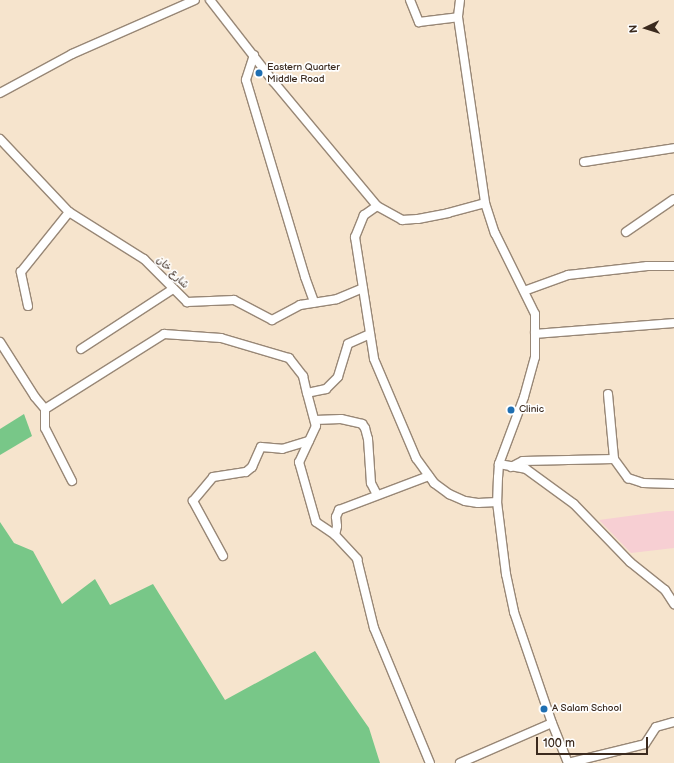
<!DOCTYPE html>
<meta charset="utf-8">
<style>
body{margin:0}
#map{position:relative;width:674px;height:763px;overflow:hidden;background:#f6e4cd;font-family:"Balsamiq Sans","Playpen Sans Arabic",sans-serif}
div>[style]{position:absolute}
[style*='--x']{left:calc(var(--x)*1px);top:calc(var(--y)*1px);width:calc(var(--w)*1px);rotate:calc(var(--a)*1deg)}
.built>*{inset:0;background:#f7cfd3}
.green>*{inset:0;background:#78c788}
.roads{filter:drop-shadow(1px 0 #988776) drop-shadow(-1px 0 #988776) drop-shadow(0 1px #988776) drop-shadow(0 -1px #988776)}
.minor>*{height:8px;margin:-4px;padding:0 4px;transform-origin:4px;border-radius:4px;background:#fff}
.dots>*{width:11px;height:11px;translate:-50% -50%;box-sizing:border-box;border:2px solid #fff;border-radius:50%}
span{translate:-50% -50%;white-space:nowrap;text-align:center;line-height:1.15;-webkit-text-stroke:3.5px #fff;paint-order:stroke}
.poi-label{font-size:10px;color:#3b2a1e}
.left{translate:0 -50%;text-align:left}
.street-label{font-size:10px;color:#3b2a1e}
.north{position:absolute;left:626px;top:8px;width:40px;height:40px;-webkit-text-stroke:3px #fff;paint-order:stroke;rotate:266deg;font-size:11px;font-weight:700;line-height:16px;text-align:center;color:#3b2a1e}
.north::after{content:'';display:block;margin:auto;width:14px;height:18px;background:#3b2a1e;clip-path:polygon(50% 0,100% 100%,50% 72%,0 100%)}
.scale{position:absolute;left:536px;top:737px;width:112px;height:18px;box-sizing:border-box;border:2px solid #3b2a1e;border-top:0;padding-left:5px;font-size:12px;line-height:14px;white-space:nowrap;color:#3b2a1e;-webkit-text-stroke:3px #fff;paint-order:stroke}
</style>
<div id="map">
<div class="built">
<div style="clip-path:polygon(666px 511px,674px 511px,674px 548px,631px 553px,599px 520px)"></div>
</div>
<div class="green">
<div style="clip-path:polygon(24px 414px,32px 436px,0 455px,0 429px)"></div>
<div style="clip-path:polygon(0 522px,14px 543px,33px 551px,62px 604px,95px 579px,110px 605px,153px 584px,225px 700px,315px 651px,369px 728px,380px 763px,0 763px)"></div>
</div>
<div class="roads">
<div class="minor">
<div style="--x:210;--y:0;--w:103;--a:52.1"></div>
<div style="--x:273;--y:81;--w:163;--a:50.2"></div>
<div style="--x:377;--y:206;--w:29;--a:29"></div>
<div style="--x:402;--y:220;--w:16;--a:-4"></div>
<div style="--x:418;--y:219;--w:31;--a:-11"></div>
<div style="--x:448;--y:213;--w:38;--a:-15"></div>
<div style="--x:410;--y:0;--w:24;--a:68"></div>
<div style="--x:419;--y:22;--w:39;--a:-7"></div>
<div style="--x:460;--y:0;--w:17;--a:97"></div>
<div style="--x:458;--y:17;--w:188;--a:81.7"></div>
<div style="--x:485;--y:203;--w:32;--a:72"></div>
<div style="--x:495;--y:233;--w:90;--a:63.7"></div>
<div style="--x:535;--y:314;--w:43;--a:90"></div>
<div style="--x:535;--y:357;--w:41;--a:105.4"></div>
<div style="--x:524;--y:397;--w:72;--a:110.5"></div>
<div style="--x:499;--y:464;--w:13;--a:94"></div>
<div style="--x:498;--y:477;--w:25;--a:92"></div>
<div style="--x:497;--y:502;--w:73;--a:82.9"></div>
<div style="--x:506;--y:574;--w:39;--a:78"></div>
<div style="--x:514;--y:612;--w:117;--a:71.1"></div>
<div style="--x:552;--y:723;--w:43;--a:68.2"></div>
<div style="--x:254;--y:55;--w:26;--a:108"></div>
<div style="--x:246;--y:80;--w:206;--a:73.3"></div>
<div style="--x:305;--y:277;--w:27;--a:70"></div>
<div style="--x:0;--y:93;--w:82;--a:-28.4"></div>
<div style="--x:72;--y:54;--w:134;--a:-23.7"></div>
<div style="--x:0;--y:139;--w:100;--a:46.6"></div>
<div style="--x:69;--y:212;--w:89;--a:32.1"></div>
<div style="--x:144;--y:259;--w:61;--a:45"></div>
<div style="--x:187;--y:302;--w:47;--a:-2.4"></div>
<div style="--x:234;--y:300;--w:43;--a:27.8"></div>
<div style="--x:272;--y:320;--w:32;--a:-28"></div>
<div style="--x:300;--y:305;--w:37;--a:-9"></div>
<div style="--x:337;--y:299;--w:28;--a:-23"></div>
<div style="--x:584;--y:162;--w:91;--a:-8.8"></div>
<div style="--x:377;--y:206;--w:16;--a:145"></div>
<div style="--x:364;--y:215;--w:24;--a:112"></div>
<div style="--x:355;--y:237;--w:123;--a:81.1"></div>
<div style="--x:374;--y:359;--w:108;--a:67"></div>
<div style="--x:416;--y:458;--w:31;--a:54"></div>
<div style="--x:434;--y:483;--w:19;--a:36"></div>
<div style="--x:449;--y:494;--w:17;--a:24"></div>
<div style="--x:465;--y:501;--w:13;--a:9"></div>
<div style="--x:478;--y:503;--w:19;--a:-3"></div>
<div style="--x:626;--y:232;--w:58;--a:-34.5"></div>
<div style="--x:524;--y:291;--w:47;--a:-20"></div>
<div style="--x:568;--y:275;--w:80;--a:-6.5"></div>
<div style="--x:647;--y:266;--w:27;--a:0"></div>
<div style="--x:28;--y:306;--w:35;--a:-102"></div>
<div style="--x:21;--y:272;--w:77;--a:-51.3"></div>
<div style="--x:370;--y:334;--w:24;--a:156"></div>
<div style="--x:348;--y:344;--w:34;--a:107"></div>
<div style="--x:338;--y:377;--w:17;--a:135"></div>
<div style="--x:326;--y:389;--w:19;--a:168"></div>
<div style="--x:307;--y:393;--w:34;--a:75"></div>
<div style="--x:316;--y:426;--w:40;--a:115"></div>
<div style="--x:299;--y:462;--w:62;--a:74.2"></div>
<div style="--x:316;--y:522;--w:23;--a:34"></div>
<div style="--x:335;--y:535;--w:33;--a:47"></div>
<div style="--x:357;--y:559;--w:71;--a:76.2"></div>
<div style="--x:374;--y:628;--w:146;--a:67.5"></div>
<div style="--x:535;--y:334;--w:139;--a:-4.5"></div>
<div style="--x:0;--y:342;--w:65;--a:57.5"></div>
<div style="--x:35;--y:397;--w:16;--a:50"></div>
<div style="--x:81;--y:349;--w:110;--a:-33.1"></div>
<div style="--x:608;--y:394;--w:65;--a:84.7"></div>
<div style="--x:315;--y:420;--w:26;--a:-2"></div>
<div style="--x:341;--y:419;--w:22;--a:13"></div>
<div style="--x:362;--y:424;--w:5;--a:53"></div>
<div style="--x:365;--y:428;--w:11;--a:75"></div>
<div style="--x:368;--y:439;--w:44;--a:86.1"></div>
<div style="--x:371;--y:483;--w:13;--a:63"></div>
<div style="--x:499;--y:464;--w:27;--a:10"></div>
<div style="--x:526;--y:469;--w:59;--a:36.1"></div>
<div style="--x:574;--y:504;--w:81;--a:46"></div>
<div style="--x:630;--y:562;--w:45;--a:38.7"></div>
<div style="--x:665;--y:590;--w:17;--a:57"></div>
<div style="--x:511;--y:467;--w:13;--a:-27"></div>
<div style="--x:523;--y:461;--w:91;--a:-1.3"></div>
<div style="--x:614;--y:459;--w:24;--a:54"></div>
<div style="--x:628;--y:478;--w:16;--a:18"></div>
<div style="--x:643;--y:483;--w:31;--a:2"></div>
<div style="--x:72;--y:481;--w:59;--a:-117"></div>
<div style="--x:45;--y:428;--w:19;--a:-90"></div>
<div style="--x:45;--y:409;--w:141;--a:-32.2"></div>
<div style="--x:164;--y:334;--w:57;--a:4"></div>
<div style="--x:221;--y:338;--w:71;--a:16.4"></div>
<div style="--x:289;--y:358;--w:23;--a:52"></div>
<div style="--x:303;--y:376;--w:17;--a:77"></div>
<div style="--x:335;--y:535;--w:9;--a:-77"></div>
<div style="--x:337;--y:526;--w:9;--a:-96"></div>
<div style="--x:336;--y:517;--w:8;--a:-67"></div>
<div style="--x:339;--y:510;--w:96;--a:-20.7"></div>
<div style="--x:223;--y:556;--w:63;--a:-118.6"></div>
<div style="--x:193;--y:501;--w:31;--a:-50"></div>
<div style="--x:213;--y:477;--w:33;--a:-9"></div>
<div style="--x:246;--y:472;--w:8;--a:-40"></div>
<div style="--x:252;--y:467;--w:22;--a:-66"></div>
<div style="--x:261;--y:447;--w:21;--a:5"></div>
<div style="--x:282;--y:449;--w:28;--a:-17"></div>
<div style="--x:460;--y:763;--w:100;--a:-23.5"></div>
<div style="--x:568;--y:763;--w:79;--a:-13.9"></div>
<div style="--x:645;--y:744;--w:20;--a:-57"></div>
<div style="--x:656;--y:727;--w:18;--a:-16"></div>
</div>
</div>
<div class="dots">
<div style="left:259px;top:73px;background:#1f6fb2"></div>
<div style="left:511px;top:410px;background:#1f6fb2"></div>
<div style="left:544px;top:709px;background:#1f6fb2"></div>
</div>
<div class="poi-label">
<span class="left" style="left:267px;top:73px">Eastern Quarter<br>Middle Road</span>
<span class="left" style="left:519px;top:410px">Clinic</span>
<span class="left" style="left:552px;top:709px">A Salam School</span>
</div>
<div class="street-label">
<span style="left:172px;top:273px;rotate:45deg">شارع خان</span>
</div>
<div class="north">N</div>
<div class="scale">100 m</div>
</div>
